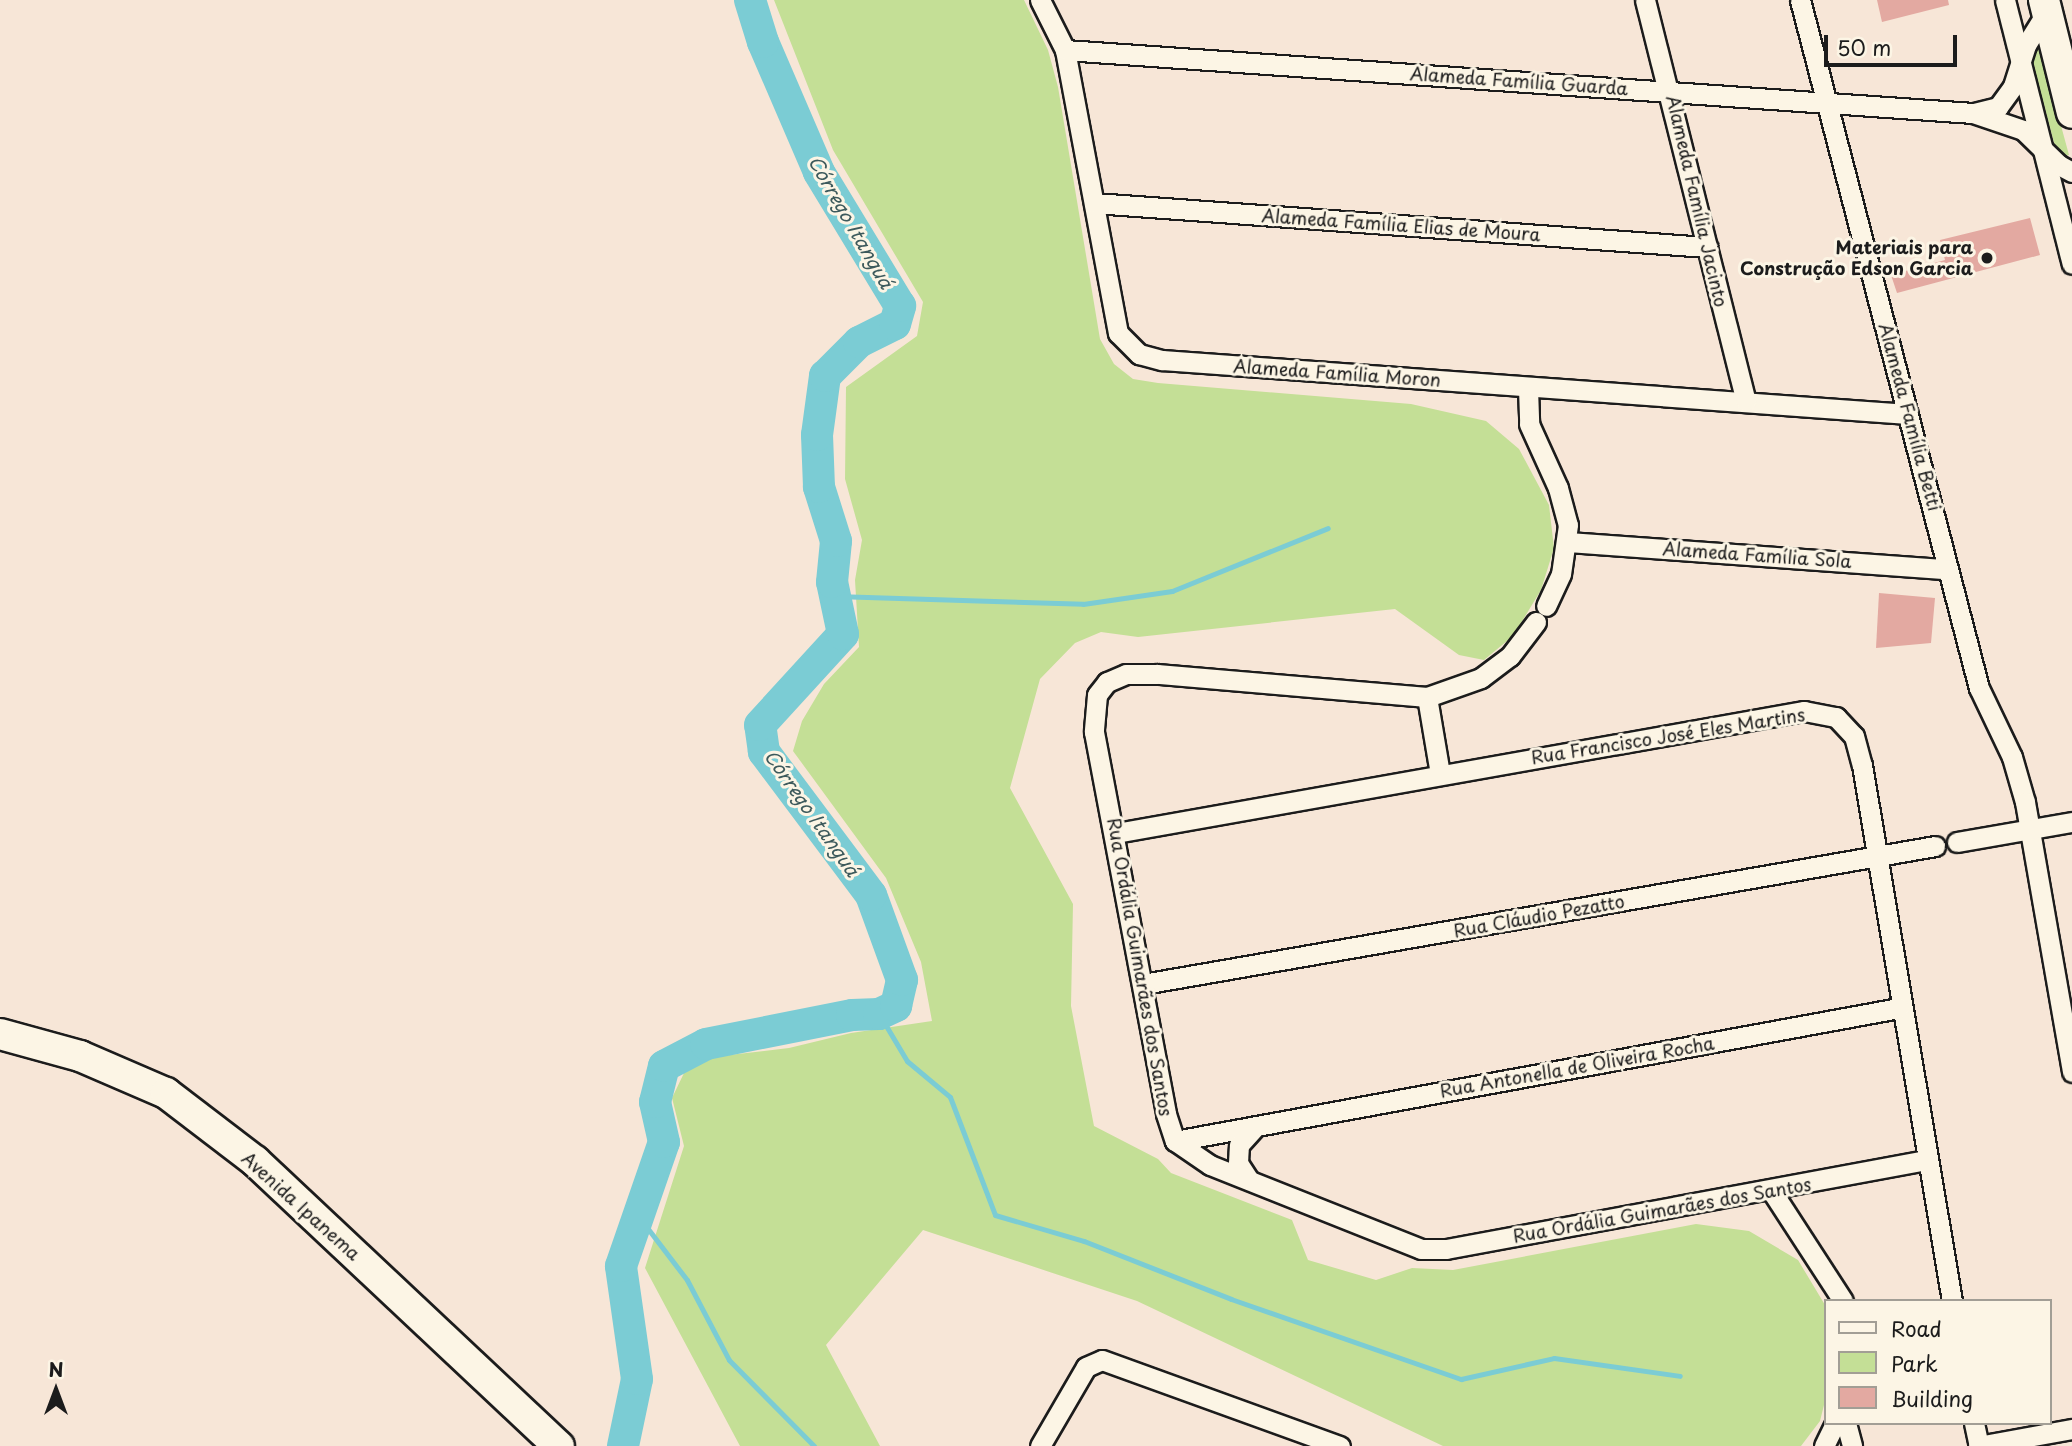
<!DOCTYPE html>
<meta charset="utf-8">
<style>
body{margin:0}
#map{position:relative;width:2072px;height:1446px;overflow:hidden;background:#f7e6d7;font-family:"Playpen Sans",sans-serif}
div>[style]{position:absolute}
[style*='--x']{left:calc(var(--x)*1px);top:calc(var(--y)*1px);width:calc(var(--w)*1px);rotate:calc(var(--a)*1deg)}
.green>*{inset:0;background:#c4df96}
.stream>*{height:5px;margin:-2.5px;padding:0 2.5px;transform-origin:2.5px;border-radius:2.5px;background:#7bccd4}
.river>*{height:32px;margin:-16px;padding:0 16px;transform-origin:16px;border-radius:16px;background:#7bccd4}
.building>*{inset:0;background:#e3a9a1}
.roads{filter:drop-shadow(2px 0 #1c1c1c) drop-shadow(-2px 0 #1c1c1c) drop-shadow(0 2px #1c1c1c) drop-shadow(0 -2px #1c1c1c)}
.street>*{height:19px;margin:-9.5px;padding:0 9.5px;transform-origin:9.5px;border-radius:9.5px;background:#fcf5e5}
.primary>*{height:30px;margin:-15px;padding:0 15px;transform-origin:15px;border-radius:15px;background:#fcf5e5}
.dots>*{width:19px;height:19px;translate:-50% -50%;box-sizing:border-box;border:4px solid #fcf5e5;border-radius:50%}
span{translate:-50% -50%;white-space:nowrap;text-align:center;line-height:1.15;-webkit-text-stroke:6px #fcf5e5;paint-order:stroke}
.street-label{font-size:18px;color:#1c1c1c}
.poi-label{font-size:18px;color:#1c1c1c;font-weight:700}
.right{translate:-100% -50%;text-align:right}
.water-label{font-size:19px;color:#3d5a5c;font-style:italic}
.legend{position:absolute;left:1824px;top:1299px;width:228px;height:126px;box-sizing:border-box;background:#fcf5e5;border:2px solid #a29e95;margin:0;padding:9px 12px;list-style:none;font-size:21px;color:#1c1c1c}
.legend li{display:flex;align-items:center;gap:14px;height:35px}
.legend b{width:35px;border:2px solid #a29e95}
.north{position:absolute;left:21px;top:1355px;width:70px;height:70px;-webkit-text-stroke:5px #fcf5e5;paint-order:stroke;rotate:0deg;font-size:19px;font-weight:700;line-height:28px;text-align:center;color:#1c1c1c}
.north::after{content:'';display:block;margin:auto;width:24px;height:32px;background:#1c1c1c;clip-path:polygon(50% 0,100% 100%,50% 72%,0 100%)}
.scale{position:absolute;left:1824px;top:35px;width:133px;height:32px;box-sizing:border-box;border:4px solid #1c1c1c;border-top:0;padding-left:9px;font-size:21px;line-height:24px;white-space:nowrap;color:#1c1c1c;-webkit-text-stroke:5px #fcf5e5;paint-order:stroke}
</style>
<div id="map">
<div class="green">
<div style="clip-path:polygon(774px 0,1024px 0,1048px 50px,1058px 87px,1100px 339px,1114px 364px,1133px 379px,1158px 383px,1411px 404px,1486px 421px,1519px 449px,1549px 505px,1554px 548px,1541px 590px,1513px 636px,1484px 660px,1459px 655px,1395px 609px,1138px 637px,1101px 632px,1075px 643px,1040px 679px,1010px 788px,1073px 904px,1071px 1006px,1094px 1126px,1158px 1159px,1171px 1173px,1292px 1220px,1308px 1260px,1376px 1280px,1412px 1268px,1453px 1270px,1696px 1224px,1749px 1231px,1798px 1260px,1825px 1305px,1825px 1401px,1820px 1421px,1801px 1446px,1443px 1446px,1137px 1301px,923px 1230px,826px 1345px,880px 1446px,740px 1446px,645px 1268px,684px 1146px,672px 1098px,684px 1073px,712px 1057px,789px 1048px,851px 1033px,932px 1021px,921px 962px,886px 878px,793px 751px,802px 721px,824px 684px,859px 647px,855px 580px,862px 540px,845px 479px,846px 387px,917px 336px,923px 302px,833px 150px)"></div>
<div style="clip-path:polygon(2037px 40px,2039px 45px,2069px 155px,2058px 158px,2029px 49px)"></div>
</div>
<div class="stream">
<div style="--x:835;--y:596;--w:248;--a:1.8"></div>
<div style="--x:1083;--y:604;--w:90;--a:-8.3"></div>
<div style="--x:1172;--y:591;--w:168;--a:-22"></div>
<div style="--x:879;--y:1014;--w:55;--a:59.2"></div>
<div style="--x:907;--y:1061;--w:56;--a:39.9"></div>
<div style="--x:950;--y:1097;--w:126;--a:69.1"></div>
<div style="--x:995;--y:1215;--w:93;--a:16.3"></div>
<div style="--x:1084;--y:1241;--w:158;--a:21.5"></div>
<div style="--x:1231;--y:1299;--w:244;--a:19.2"></div>
<div style="--x:1461;--y:1379;--w:95;--a:-12.7"></div>
<div style="--x:1554;--y:1358;--w:127;--a:8.1"></div>
<div style="--x:639;--y:1217;--w:79;--a:52.7"></div>
<div style="--x:687;--y:1280;--w:90;--a:62.3"></div>
<div style="--x:729;--y:1360;--w:121;--a:45.3"></div>
</div>
<div class="river">
<div style="--x:623;--y:1446;--w:68;--a:-78.2"></div>
<div style="--x:637;--y:1379;--w:114;--a:-98.1"></div>
<div style="--x:621;--y:1266;--w:131;--a:-70.9"></div>
<div style="--x:664;--y:1142;--w:41;--a:-102.7"></div>
<div style="--x:655;--y:1102;--w:37;--a:-76"></div>
<div style="--x:664;--y:1066;--w:47;--a:-27.6"></div>
<div style="--x:706;--y:1044;--w:149;--a:-11.2"></div>
<div style="--x:852;--y:1015;--w:27;--a:-2"></div>
<div style="--x:879;--y:1014;--w:19;--a:-25"></div>
<div style="--x:896;--y:1006;--w:27;--a:-77"></div>
<div style="--x:902;--y:980;--w:90;--a:-110"></div>
<div style="--x:871;--y:895;--w:179;--a:-126.8"></div>
<div style="--x:764;--y:752;--w:27;--a:-98"></div>
<div style="--x:760;--y:725;--w:123;--a:-47.6"></div>
<div style="--x:843;--y:634;--w:53;--a:-101.9"></div>
<div style="--x:832;--y:582;--w:41;--a:-84.4"></div>
<div style="--x:836;--y:541;--w:57;--a:-107.5"></div>
<div style="--x:819;--y:487;--w:52;--a:-92.2"></div>
<div style="--x:817;--y:435;--w:60;--a:-82.3"></div>
<div style="--x:825;--y:376;--w:48;--a:-45"></div>
<div style="--x:859;--y:342;--w:40;--a:-26.6"></div>
<div style="--x:895;--y:324;--w:19;--a:-74"></div>
<div style="--x:900;--y:306;--w:157;--a:-121.2"></div>
<div style="--x:819;--y:172;--w:142;--a:-113.3"></div>
<div style="--x:763;--y:42;--w:44;--a:-107.2"></div>
</div>
<div class="building">
<div style="clip-path:polygon(1877px 0,1948px 0,1949px 5px,1882px 22px)"></div>
<div style="clip-path:polygon(2030px 218px,2040px 255px,1897px 293px,1891px 275px,1945px 260px,1940px 240px)"></div>
<div style="clip-path:polygon(1879px 593px,1935px 598px,1931px 643px,1876px 648px)"></div>
</div>
<div class="roads">
<div class="street">
<div style="--x:1040;--y:0;--w:56;--a:63.4"></div>
<div style="--x:1065;--y:50;--w:288;--a:79.4"></div>
<div style="--x:1118;--y:333;--w:30;--a:45"></div>
<div style="--x:1139;--y:354;--w:24;--a:15"></div>
<div style="--x:1162;--y:360;--w:748;--a:4.14"></div>
<div style="--x:1645;--y:0;--w:414;--a:75.9"></div>
<div style="--x:1800;--y:0;--w:711;--a:75.42"></div>
<div style="--x:1979;--y:688;--w:76;--a:64.4"></div>
<div style="--x:2012;--y:757;--w:47;--a:73.9"></div>
<div style="--x:2025;--y:802;--w:274;--a:80.1"></div>
<div style="--x:2005;--y:0;--w:272;--a:75.8"></div>
<div style="--x:1065;--y:50;--w:910;--a:3.97"></div>
<div style="--x:1973;--y:113;--w:53;--a:18.8"></div>
<div style="--x:2023;--y:130;--w:50;--a:44.2"></div>
<div style="--x:2059;--y:165;--w:15;--a:28"></div>
<div style="--x:1974;--y:113;--w:25;--a:-14"></div>
<div style="--x:1998;--y:107;--w:26;--a:-54"></div>
<div style="--x:2013;--y:86;--w:43;--a:-72.4"></div>
<div style="--x:2026;--y:45;--w:36;--a:-58"></div>
<div style="--x:1094;--y:203;--w:615;--a:4.11"></div>
<div style="--x:1528;--y:388;--w:36;--a:88"></div>
<div style="--x:1529;--y:424;--w:70;--a:65.6"></div>
<div style="--x:1558;--y:488;--w:38;--a:75"></div>
<div style="--x:1568;--y:525;--w:49;--a:98.1"></div>
<div style="--x:1561;--y:574;--w:35;--a:115"></div>
<div style="--x:1567;--y:542;--w:381;--a:4.1"></div>
<div style="--x:1536;--y:622;--w:43;--a:127.4"></div>
<div style="--x:1510;--y:656;--w:36;--a:143"></div>
<div style="--x:1481;--y:678;--w:57;--a:160.6"></div>
<div style="--x:1427;--y:697;--w:271;--a:-175.1"></div>
<div style="--x:1157;--y:674;--w:31;--a:180"></div>
<div style="--x:1126;--y:674;--w:21;--a:157"></div>
<div style="--x:1107;--y:682;--w:16;--a:128"></div>
<div style="--x:1097;--y:695;--w:37;--a:95"></div>
<div style="--x:1094;--y:732;--w:389;--a:79.3"></div>
<div style="--x:1166;--y:1114;--w:28;--a:72"></div>
<div style="--x:1175;--y:1141;--w:42;--a:34.4"></div>
<div style="--x:1210;--y:1165;--w:227;--a:21.7"></div>
<div style="--x:1421;--y:1249;--w:25;--a:0"></div>
<div style="--x:1446;--y:1249;--w:489;--a:-10.5"></div>
<div style="--x:1427;--y:697;--w:78;--a:80.4"></div>
<div style="--x:1116;--y:833;--w:699;--a:-10.06"></div>
<div style="--x:1804;--y:711;--w:33;--a:11"></div>
<div style="--x:1836;--y:717;--w:26;--a:47"></div>
<div style="--x:1854;--y:736;--w:30;--a:75"></div>
<div style="--x:1862;--y:765;--w:544;--a:80.47"></div>
<div style="--x:1957;--y:842;--w:117;--a:-9.9"></div>
<div style="--x:1143;--y:984;--w:804;--a:-9.88"></div>
<div style="--x:1175;--y:1141;--w:736;--a:-10.41"></div>
<div style="--x:1249;--y:1180;--w:20;--a:-123"></div>
<div style="--x:1238;--y:1163;--w:18;--a:-87"></div>
<div style="--x:1239;--y:1145;--w:24;--a:-48"></div>
<div style="--x:1771;--y:1190;--w:132;--a:57"></div>
<div style="--x:1846;--y:1423;--w:24;--a:75"></div>
<div style="--x:1974;--y:1423;--w:24;--a:78"></div>
<div style="--x:1040;--y:1446;--w:91;--a:-59.8"></div>
<div style="--x:1086;--y:1367;--w:17;--a:-24"></div>
<div style="--x:1102;--y:1360;--w:253;--a:19.9"></div>
<div style="--x:1824;--y:1446;--w:25;--a:-64"></div>
<div style="--x:1978;--y:1446;--w:96;--a:-10.3"></div>
</div>
<div class="primary">
<div style="--x:2044;--y:0;--w:116;--a:76.1"></div>
<div style="--x:0;--y:1034;--w:83;--a:15.4"></div>
<div style="--x:80;--y:1056;--w:94;--a:23.3"></div>
<div style="--x:166;--y:1093;--w:112;--a:37.4"></div>
<div style="--x:255;--y:1161;--w:417;--a:43.2"></div>
</div>
</div>
<div class="dots">
<div style="left:1987px;top:258px;background:#1c1c1c"></div>
</div>
<div class="street-label">
<span style="left:1519px;top:81px;rotate:4deg">Alameda Família Guarda</span>
<span style="left:1697px;top:201px;rotate:77deg">Alameda Família Jacinto</span>
<span style="left:1401px;top:225px;rotate:4deg">Alameda Família Elias de Moura</span>
<span style="left:1337px;top:373px;rotate:4deg">Alameda Família Moron</span>
<span style="left:1910px;top:417px;rotate:75deg">Alameda Família Betti</span>
<span style="left:1757px;top:555px;rotate:4deg">Alameda Família Sola</span>
<span style="left:1668px;top:736px;rotate:-9deg">Rua Francisco José Eles Martins</span>
<span style="left:1539px;top:916px;rotate:-10deg">Rua Cláudio Pezatto</span>
<span style="left:1140px;top:967px;rotate:80deg">Rua Ordália Guimarães dos Santos</span>
<span style="left:1577px;top:1067px;rotate:-10deg">Rua Antonella de Oliveira Rocha</span>
<span style="left:301px;top:1206px;rotate:42deg">Avenida Ipanema</span>
<span style="left:1662px;top:1210px;rotate:-10deg">Rua Ordália Guimarães dos Santos</span>
</div>
<div class="poi-label">
<span class="right" style="left:1973px;top:258px">Materiais para<br>Construção Edson Garcia</span>
</div>
<div class="water-label">
<span style="left:851px;top:222px;rotate:60deg">Córrego Itanguá</span>
<span style="left:812px;top:813px;rotate:55deg">Córrego Itanguá</span>
</div>
<ul class="legend">
<li><b style="height:9px;background:#fcf5e5"></b>Road</li>
<li><b style="height:19px;background:#c4df96"></b>Park</li>
<li><b style="height:19px;background:#e3a9a1"></b>Building</li>
</ul>
<div class="north">N</div>
<div class="scale">50 m</div>
</div>
